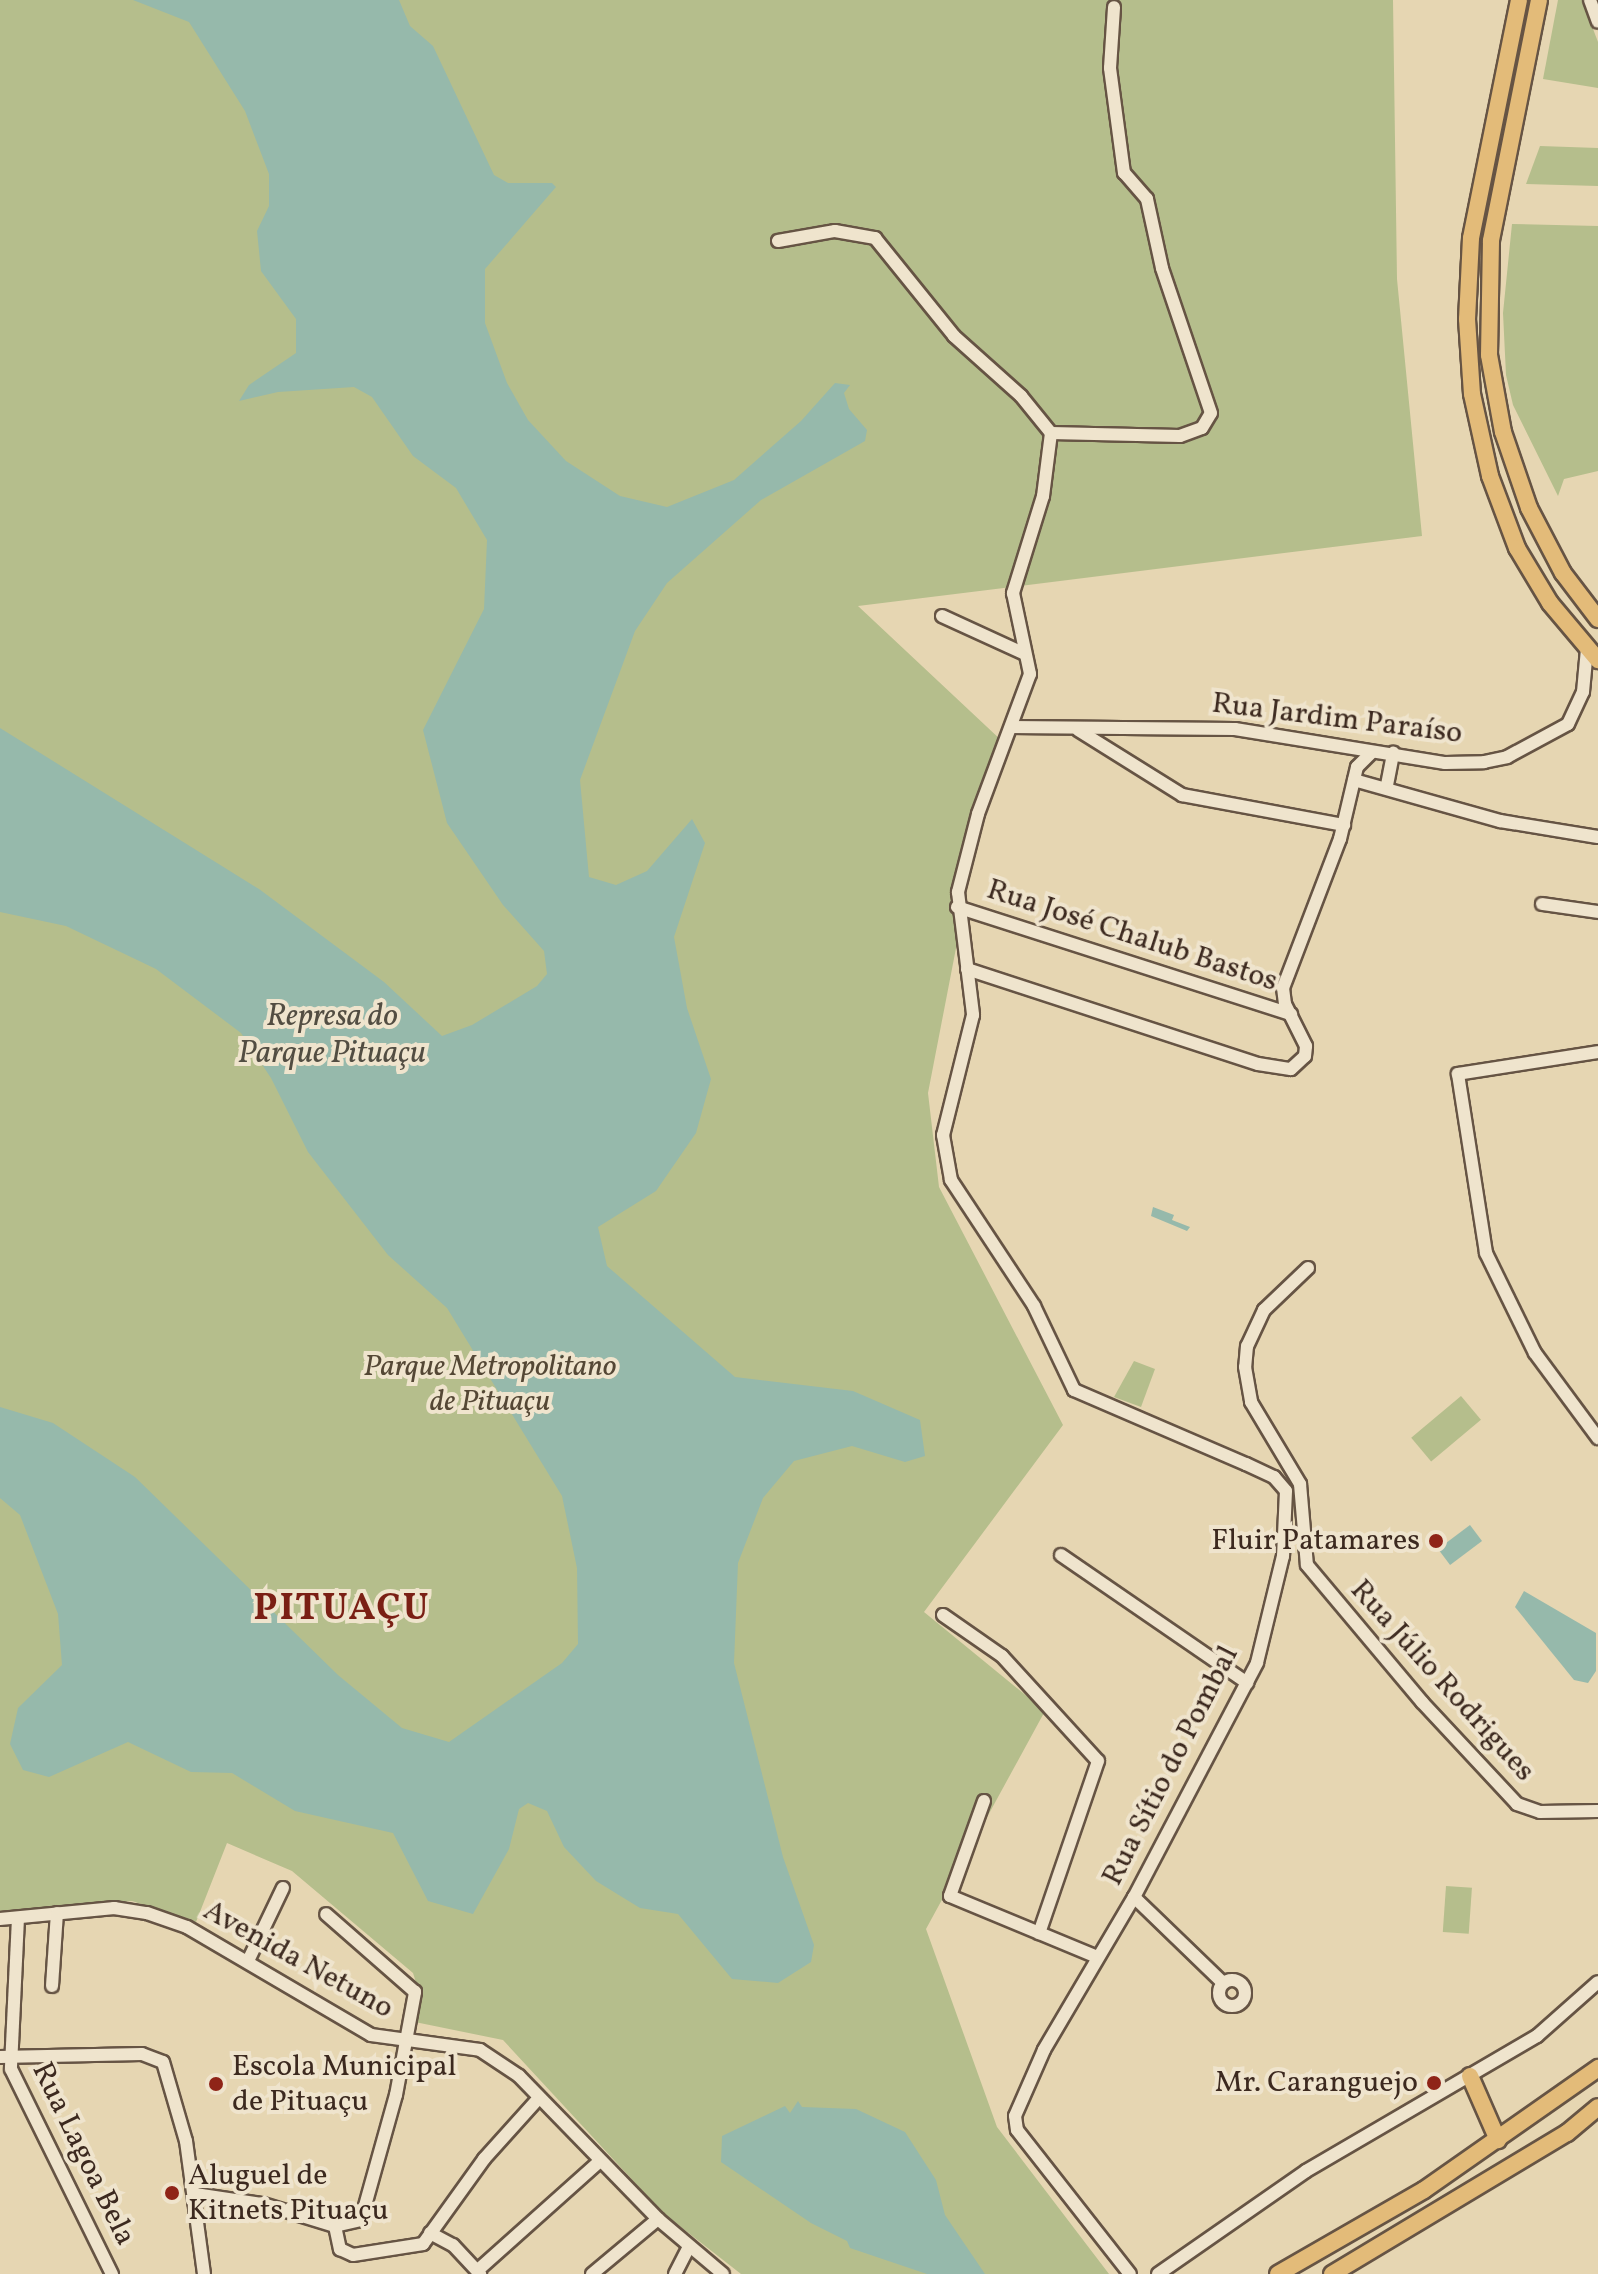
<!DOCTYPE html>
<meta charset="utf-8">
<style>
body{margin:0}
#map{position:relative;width:1598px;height:2274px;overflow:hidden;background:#e6d6b2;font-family:Vollkorn,serif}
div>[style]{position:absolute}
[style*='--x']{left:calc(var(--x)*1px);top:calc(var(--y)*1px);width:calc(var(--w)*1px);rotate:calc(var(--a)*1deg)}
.green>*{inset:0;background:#b5be8c;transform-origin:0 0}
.water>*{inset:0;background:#96b9ab;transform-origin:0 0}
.roads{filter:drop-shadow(2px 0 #665444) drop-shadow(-2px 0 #665444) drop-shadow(0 2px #665444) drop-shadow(0 -2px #665444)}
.minor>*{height:12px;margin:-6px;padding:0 6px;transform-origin:6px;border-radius:6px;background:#efe4cd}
.minor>.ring{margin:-6px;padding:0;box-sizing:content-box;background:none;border:12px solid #efe4cd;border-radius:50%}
.major>*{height:16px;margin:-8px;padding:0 8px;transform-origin:8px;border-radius:8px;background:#e3bb79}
.dots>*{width:22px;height:22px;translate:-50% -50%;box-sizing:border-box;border:4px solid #efe4cd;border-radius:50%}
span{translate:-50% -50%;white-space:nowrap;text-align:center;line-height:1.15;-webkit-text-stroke:8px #efe4cd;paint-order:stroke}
.street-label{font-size:30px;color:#3c291f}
.park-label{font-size:30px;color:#544735;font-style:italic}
.poi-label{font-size:30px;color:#3c291f}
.right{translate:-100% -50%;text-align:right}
.left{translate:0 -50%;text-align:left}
.water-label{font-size:32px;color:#524d42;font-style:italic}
.district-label{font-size:38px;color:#7a1f14;font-weight:700;letter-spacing:2px}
</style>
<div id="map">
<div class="green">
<div style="clip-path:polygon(0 0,1393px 0,1397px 279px,1422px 536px,858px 606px,1002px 741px,966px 837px,954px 889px,957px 943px,928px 1093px,939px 1187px,1063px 1425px,924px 1612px,1045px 1711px,926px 1929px,997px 2127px,1109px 2274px,741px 2274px,663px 2213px,503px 2040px,410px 2021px,419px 1992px,413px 1973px,292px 1871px,227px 1843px,196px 1922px,132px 1901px,0 1911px)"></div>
<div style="clip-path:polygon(1558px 0,1582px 0,1598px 42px,1598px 88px,1543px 79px)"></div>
<div style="clip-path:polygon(1540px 146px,1598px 148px,1598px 186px,1526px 184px)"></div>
<div style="clip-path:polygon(1512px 224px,1598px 226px,1598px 471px,1564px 479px,1558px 496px,1513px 405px,1506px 375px,1503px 313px)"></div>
<div style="clip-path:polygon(1134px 1361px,1155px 1369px,1141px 1407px,1114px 1397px)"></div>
<div style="left:1461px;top:1396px;width:31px;height:65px;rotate:50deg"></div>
<div style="left:1446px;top:1886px;width:26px;height:46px;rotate:4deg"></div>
</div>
<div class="water">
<div style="clip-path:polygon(133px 0,399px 0,410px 26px,433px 46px,494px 175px,508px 183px,552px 183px,556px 187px,485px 269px,485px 323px,507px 383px,528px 420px,566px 461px,620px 496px,667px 507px,734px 480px,801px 421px,835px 383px,850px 385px,844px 393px,849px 409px,867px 430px,865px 441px,761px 500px,667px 583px,635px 631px,580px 780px,589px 877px,616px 885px,647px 871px,692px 819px,705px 843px,674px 937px,687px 1008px,711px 1079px,696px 1133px,656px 1191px,598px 1227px,607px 1266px,735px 1377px,853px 1391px,920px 1420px,925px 1456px,905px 1462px,852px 1446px,794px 1461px,763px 1498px,738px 1563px,734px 1663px,783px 1857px,814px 1945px,811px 1962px,778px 1983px,732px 1979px,678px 1914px,640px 1908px,596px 1881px,564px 1847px,547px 1811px,528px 1803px,519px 1809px,509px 1849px,473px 1914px,428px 1901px,393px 1833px,295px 1811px,232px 1773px,191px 1772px,128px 1742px,49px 1777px,23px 1770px,10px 1744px,18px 1708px,62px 1665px,58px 1614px,20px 1515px,0 1498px,0 1407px,53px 1423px,135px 1477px,338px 1675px,402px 1728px,449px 1742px,562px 1663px,578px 1644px,577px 1568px,562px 1496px,447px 1308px,388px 1255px,308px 1152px,271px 1078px,241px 1033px,156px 969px,66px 926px,0 912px,0 728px,259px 889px,384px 982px,442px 1036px,472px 1025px,537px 986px,547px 974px,544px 951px,503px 905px,447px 823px,423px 730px,484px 609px,487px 540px,456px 488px,413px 456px,372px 397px,354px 387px,278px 392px,239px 401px,249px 385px,296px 353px,296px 319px,261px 271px,257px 231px,269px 206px,269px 174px,245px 111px,189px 22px)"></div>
<div style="clip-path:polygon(1153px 1207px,1174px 1215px,1172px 1220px,1190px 1227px,1187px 1231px,1151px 1216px)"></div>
<div style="left:1470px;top:1525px;width:20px;height:40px;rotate:53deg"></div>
<div style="clip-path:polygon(1524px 1591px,1596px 1633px,1596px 1671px,1588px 1683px,1574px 1680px,1515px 1607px)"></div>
<div style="clip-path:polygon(798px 2101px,802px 2107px,856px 2109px,905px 2132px,936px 2180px,945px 2215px,985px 2274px,927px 2274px,850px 2248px,847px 2241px,811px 2223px,721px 2162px,722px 2136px,785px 2106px,790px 2113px)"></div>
</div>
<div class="roads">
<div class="minor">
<div style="--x:1590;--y:0;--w:23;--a:70"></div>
<div style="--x:778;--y:241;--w:58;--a:-10"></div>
<div style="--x:835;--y:231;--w:41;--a:9.9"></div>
<div style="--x:875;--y:238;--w:126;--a:51.1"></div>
<div style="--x:954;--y:336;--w:90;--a:41.8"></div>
<div style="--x:1021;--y:396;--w:48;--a:51"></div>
<div style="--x:1051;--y:433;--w:64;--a:97.2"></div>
<div style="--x:1043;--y:496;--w:102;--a:107.2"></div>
<div style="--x:1013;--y:593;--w:83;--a:78.1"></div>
<div style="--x:1030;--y:674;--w:149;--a:110.4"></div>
<div style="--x:978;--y:814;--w:81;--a:104.4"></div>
<div style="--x:958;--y:892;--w:124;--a:83"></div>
<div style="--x:973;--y:1015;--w:124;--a:104"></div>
<div style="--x:943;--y:1135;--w:46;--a:79.9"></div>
<div style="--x:951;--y:1180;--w:151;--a:56.6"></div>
<div style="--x:1034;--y:1306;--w:93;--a:64.5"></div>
<div style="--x:1074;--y:1390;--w:187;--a:23.3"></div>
<div style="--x:1246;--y:1464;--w:31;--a:25"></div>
<div style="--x:1274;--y:1477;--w:18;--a:49"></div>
<div style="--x:1286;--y:1491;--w:65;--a:92.6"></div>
<div style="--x:1283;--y:1556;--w:110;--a:103.7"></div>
<div style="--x:1257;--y:1663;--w:264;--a:117.7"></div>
<div style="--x:1134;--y:1897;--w:178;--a:120.5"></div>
<div style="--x:1044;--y:2050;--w:72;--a:113.7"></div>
<div style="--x:1015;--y:2116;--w:14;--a:82"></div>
<div style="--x:1017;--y:2130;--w:183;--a:51.9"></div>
<div style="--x:1051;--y:433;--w:129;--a:1.3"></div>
<div style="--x:1180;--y:436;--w:23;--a:-20"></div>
<div style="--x:1202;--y:428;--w:17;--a:-59"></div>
<div style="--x:1211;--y:413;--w:153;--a:-108.7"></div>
<div style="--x:1162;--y:268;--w:71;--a:-102.3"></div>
<div style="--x:1147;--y:199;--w:35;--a:-131"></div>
<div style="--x:1124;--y:173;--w:106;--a:-97.6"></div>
<div style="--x:1110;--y:68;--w:61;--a:-86.2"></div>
<div style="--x:942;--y:616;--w:91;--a:24.6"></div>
<div style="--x:1011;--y:727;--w:224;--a:0.5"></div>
<div style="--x:1235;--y:729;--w:213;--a:9.2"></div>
<div style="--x:1445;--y:763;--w:39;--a:-1"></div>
<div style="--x:1484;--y:762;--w:24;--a:-12"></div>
<div style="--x:1507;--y:757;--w:69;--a:-28.4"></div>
<div style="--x:1568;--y:724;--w:35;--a:-65"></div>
<div style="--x:1583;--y:692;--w:43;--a:-84.7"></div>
<div style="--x:1078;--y:730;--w:123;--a:32"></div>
<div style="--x:1182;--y:795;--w:165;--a:10.5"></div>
<div style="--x:1354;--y:780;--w:152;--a:15.7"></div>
<div style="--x:1500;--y:821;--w:99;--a:9.3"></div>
<div style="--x:1387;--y:785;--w:33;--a:-79"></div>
<div style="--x:1542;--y:904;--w:57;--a:8.1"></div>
<div style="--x:957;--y:907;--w:351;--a:17.8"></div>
<div style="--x:967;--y:969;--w:306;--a:18.1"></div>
<div style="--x:1258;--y:1064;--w:33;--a:9"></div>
<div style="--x:1291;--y:1069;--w:19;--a:-43"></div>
<div style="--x:1305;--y:1056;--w:10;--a:-84"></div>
<div style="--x:1306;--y:1046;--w:47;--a:-116.6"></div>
<div style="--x:1285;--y:1004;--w:16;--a:-97"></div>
<div style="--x:1283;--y:988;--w:160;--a:-69.1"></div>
<div style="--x:1340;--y:839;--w:74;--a:-76.7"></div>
<div style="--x:1357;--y:767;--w:21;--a:-45"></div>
<div style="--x:1598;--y:1052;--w:142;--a:171.1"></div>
<div style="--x:1458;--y:1074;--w:181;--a:81.1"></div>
<div style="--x:1486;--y:1253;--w:111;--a:63.9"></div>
<div style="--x:1535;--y:1353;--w:106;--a:53.5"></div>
<div style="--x:1308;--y:1268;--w:61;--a:136.3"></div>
<div style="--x:1264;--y:1310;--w:40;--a:115"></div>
<div style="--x:1247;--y:1346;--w:21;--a:95"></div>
<div style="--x:1245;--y:1367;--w:36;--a:80"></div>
<div style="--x:1251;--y:1402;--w:96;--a:59.1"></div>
<div style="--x:1300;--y:1484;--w:81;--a:85.1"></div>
<div style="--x:1307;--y:1565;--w:179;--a:50"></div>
<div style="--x:1422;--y:1702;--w:139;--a:47"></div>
<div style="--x:1517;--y:1804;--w:24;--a:19"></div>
<div style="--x:1540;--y:1812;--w:58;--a:-1"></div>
<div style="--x:1061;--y:1555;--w:226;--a:34.5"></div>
<div style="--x:943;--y:1615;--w:72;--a:34.8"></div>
<div style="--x:1002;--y:1656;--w:142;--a:47.6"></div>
<div style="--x:1098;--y:1761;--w:182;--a:108.9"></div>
<div style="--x:984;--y:1801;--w:101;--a:109.7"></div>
<div style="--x:950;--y:1896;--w:159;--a:22.5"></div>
<div style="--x:1134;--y:1897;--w:124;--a:44"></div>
<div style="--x:18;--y:1918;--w:151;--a:92.7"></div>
<div style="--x:11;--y:2069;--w:229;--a:63.8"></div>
<div style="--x:0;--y:1919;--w:115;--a:-5.5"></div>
<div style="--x:114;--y:1908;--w:33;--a:9"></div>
<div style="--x:147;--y:1913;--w:42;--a:19.3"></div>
<div style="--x:187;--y:1927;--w:213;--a:30.4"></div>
<div style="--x:371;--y:2035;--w:110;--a:7.8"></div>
<div style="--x:480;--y:2050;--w:47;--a:33.7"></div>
<div style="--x:519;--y:2076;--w:199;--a:45.8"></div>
<div style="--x:658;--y:2219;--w:85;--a:40.2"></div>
<div style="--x:248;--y:1961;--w:81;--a:-64.4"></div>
<div class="ring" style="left:1219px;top:1980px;width:14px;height:14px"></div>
<div style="--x:52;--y:1986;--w:73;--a:-86.1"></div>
<div style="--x:0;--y:2057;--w:142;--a:-1.2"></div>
<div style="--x:142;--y:2054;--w:22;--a:21"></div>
<div style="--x:163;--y:2062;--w:82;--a:73.8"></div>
<div style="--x:186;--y:2141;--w:134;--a:82.3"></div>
<div style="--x:195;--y:2194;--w:69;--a:8.4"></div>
<div style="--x:263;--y:2204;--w:75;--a:17"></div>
<div style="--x:335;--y:2226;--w:27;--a:-13"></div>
<div style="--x:361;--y:2220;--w:130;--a:-74.4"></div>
<div style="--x:396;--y:2095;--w:105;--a:-79.5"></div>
<div style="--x:415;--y:1992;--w:118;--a:-138.8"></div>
<div style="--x:335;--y:2226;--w:24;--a:78"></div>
<div style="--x:340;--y:2249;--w:14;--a:25"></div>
<div style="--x:353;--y:2255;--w:71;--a:-8.9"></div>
<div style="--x:423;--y:2244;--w:105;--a:-54.3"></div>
<div style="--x:484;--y:2159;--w:82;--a:-48"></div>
<div style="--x:430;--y:2233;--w:26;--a:28"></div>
<div style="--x:453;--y:2245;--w:40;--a:47"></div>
<div style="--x:478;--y:2270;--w:164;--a:-41.8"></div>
<div style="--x:592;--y:2274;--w:86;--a:-39.8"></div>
<div style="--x:675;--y:2274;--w:29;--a:-63"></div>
<div style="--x:1158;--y:2274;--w:180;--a:-34.8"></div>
<div style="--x:1306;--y:2171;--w:268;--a:-30.3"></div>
<div style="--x:1537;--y:2036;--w:81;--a:-41.5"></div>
</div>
<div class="major">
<div style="--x:1519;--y:0;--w:243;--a:101.4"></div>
<div style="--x:1471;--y:238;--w:81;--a:92.8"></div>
<div style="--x:1467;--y:319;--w:75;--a:86.2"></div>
<div style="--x:1472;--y:394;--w:84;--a:77.6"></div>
<div style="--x:1490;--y:476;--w:77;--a:69.4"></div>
<div style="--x:1517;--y:548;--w:64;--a:59"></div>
<div style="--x:1550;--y:603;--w:75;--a:49.9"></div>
<div style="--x:1539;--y:0;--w:246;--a:101.3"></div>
<div style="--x:1491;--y:241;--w:114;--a:91"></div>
<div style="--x:1489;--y:355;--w:78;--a:79.7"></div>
<div style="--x:1503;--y:432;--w:80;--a:71.1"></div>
<div style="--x:1529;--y:508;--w:73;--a:62.4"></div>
<div style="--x:1563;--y:573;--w:58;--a:52.7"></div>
<div style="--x:1470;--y:2076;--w:70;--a:66.4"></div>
<div style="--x:1278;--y:2274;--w:168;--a:-29.9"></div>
<div style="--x:1424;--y:2190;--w:213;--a:-35"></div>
<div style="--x:1332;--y:2274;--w:274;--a:-31"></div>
<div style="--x:1567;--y:2133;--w:40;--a:-40"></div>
</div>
</div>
<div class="dots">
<div style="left:1436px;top:1541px;background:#8f2418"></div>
<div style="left:1434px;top:2083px;background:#8f2418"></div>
<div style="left:216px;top:2084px;background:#8f2418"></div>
<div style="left:172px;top:2193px;background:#8f2418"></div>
</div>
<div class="street-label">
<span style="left:1337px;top:719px;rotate:7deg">Rua Jardim Paraíso</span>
<span style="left:1132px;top:936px;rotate:18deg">Rua José Chalub Bastos</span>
<span style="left:1442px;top:1681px;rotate:48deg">Rua Júlio Rodrigues</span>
<span style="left:1171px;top:1766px;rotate:-63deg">Rua Sítio do Pombal</span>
<span style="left:298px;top:1960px;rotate:29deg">Avenida Netuno</span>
<span style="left:83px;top:2154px;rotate:64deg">Rua Lagoa Bela</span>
</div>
<div class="park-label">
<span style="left:490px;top:1384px">Parque Metropolitano<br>de Pituaçu</span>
</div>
<div class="poi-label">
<span class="right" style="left:1420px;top:1541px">Fluir Patamares</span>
<span class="left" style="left:232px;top:2084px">Escola Municipal<br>de Pituaçu</span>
<span class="right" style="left:1418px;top:2083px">Mr. Caranguejo</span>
<span class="left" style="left:188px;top:2193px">Aluguel de<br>Kitnets Pituaçu</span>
</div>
<div class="water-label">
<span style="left:332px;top:1036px">Represa do<br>Parque Pituaçu</span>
</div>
<div class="district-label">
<span style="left:342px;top:1610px">PITUAÇU</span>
</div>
</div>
